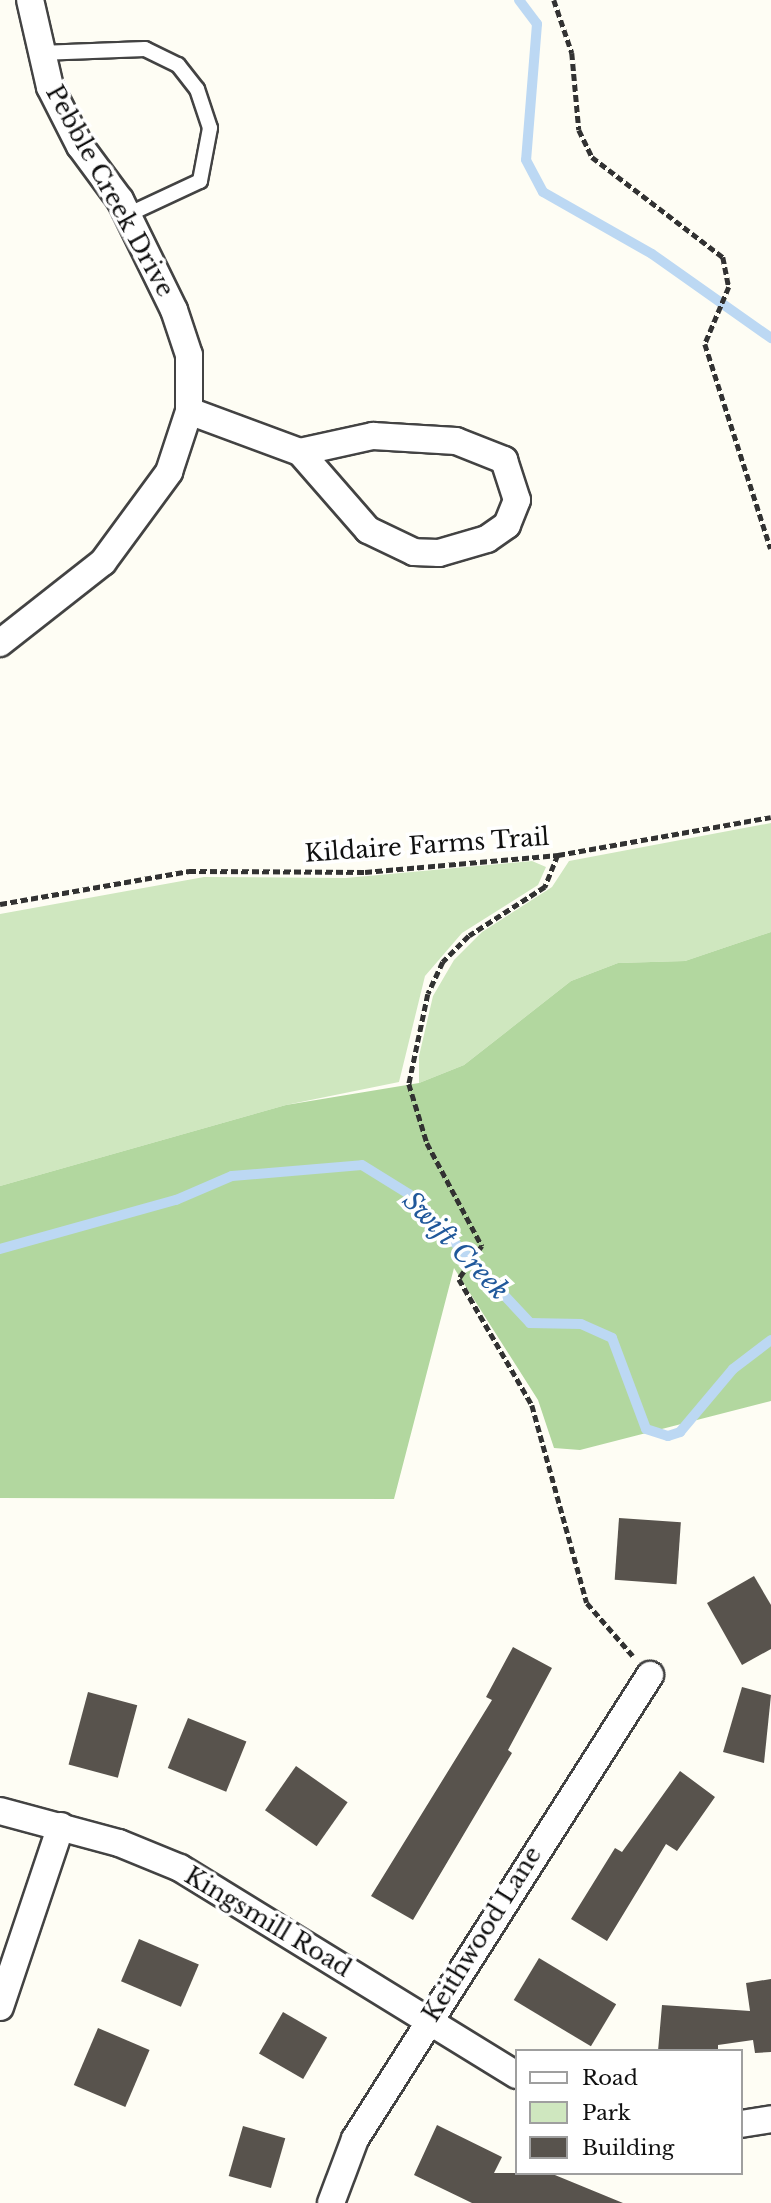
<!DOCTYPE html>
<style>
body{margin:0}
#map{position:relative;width:771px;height:2203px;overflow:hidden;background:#fefdf4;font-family:"Libre Baskerville",serif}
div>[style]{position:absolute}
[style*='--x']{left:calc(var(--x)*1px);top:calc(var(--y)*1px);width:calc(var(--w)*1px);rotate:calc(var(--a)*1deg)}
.green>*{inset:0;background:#cfe7bf}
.forest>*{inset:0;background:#b2d79f}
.stream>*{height:10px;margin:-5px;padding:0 5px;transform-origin:5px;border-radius:5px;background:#bcd8f3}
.building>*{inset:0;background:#58534d;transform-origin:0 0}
.path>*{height:4.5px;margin-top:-2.25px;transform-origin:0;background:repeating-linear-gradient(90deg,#323232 0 7px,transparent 0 10.5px)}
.roads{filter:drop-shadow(2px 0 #434343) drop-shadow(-2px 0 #434343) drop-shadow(0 2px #434343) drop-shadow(0 -2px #434343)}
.service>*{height:14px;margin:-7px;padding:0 7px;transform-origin:7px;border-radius:7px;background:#fff}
.minor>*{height:26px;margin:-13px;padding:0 13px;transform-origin:13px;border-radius:13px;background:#fff}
span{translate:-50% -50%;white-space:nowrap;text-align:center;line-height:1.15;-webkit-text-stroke:7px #fff;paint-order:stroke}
.street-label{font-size:24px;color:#101010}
.water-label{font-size:26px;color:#20589b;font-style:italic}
.legend{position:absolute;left:515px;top:2049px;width:228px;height:126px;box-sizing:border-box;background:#fff;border:2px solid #9f9f9f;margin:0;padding:9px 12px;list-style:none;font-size:21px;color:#101010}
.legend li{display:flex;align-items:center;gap:14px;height:35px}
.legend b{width:35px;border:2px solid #9f9f9f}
</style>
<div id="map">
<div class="green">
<div style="clip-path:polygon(771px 823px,771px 932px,685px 961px,618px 963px,571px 981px,464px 1065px,419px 1083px,419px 1056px,433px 996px,454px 960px,482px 932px,552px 887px,569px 861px)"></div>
<div style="clip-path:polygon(532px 861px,546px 867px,538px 885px,462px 933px,425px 976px,399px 1082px,286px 1105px,0 1186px,0 914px,204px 877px,346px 878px)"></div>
</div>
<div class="forest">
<div style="clip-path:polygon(771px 932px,771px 1401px,580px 1450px,554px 1448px,538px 1400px,454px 1268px,394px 1499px,0 1498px,0 1186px,286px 1105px,419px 1083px,464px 1065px,571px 981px,618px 963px,685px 961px)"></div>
</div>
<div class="stream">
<div style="--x:519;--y:0;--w:30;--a:53"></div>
<div style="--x:537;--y:24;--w:136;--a:94.6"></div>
<div style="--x:526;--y:160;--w:36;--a:62"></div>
<div style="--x:543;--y:192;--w:125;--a:29.6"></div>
<div style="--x:652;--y:254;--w:146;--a:35.2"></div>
<div style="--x:0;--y:1249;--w:183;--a:-15.6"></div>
<div style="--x:176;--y:1200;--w:61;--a:-23.2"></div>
<div style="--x:232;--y:1176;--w:130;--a:-4.8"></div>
<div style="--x:362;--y:1165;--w:55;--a:31.7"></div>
<div style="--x:409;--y:1194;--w:177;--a:46.8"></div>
<div style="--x:530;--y:1323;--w:51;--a:1.1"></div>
<div style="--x:581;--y:1324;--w:34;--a:24"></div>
<div style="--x:612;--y:1338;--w:97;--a:69.5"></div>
<div style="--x:646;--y:1429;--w:23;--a:18"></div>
<div style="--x:668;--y:1436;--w:13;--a:-18"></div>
<div style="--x:680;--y:1432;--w:82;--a:-49.9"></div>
<div style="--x:733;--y:1369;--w:48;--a:-37.3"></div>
</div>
<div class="building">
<div style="left:619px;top:1518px;width:62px;height:62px;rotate:4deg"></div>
<div style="clip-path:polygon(754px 1576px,771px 1605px,771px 1649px,742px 1665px,707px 1603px)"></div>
<div style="clip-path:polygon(513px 1647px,552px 1668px,508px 1750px,512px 1753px,413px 1920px,371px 1896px,492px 1700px,486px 1697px)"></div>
<div style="clip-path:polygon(742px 1687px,771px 1695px,764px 1763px,723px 1752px)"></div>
<div style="left:88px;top:1692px;width:51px;height:75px;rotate:15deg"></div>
<div style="left:188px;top:1718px;width:63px;height:54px;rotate:22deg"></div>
<div style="left:296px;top:1766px;width:63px;height:54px;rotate:35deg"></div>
<div style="clip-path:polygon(680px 1771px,715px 1797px,677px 1851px,666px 1844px,607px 1941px,571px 1919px,615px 1848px,622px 1852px)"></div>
<div style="left:139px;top:1939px;width:65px;height:46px;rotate:23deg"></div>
<div style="left:539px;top:1958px;width:90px;height:49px;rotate:31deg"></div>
<div style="clip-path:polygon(771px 1979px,771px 2052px,755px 2053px,753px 2040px,718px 2045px,718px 2050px,658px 2051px,662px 2005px,750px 2011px,746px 1983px)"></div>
<div style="left:283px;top:2012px;width:51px;height:48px;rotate:30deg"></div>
<div style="left:98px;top:2028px;width:56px;height:62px;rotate:23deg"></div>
<div style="clip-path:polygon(437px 2125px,502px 2157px,494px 2173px,550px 2173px,623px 2203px,472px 2203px,414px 2175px)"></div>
<div style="left:243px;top:2126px;width:44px;height:52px;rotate:16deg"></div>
</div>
<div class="path">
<div style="--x:554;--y:0;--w:56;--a:71.2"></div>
<div style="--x:572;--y:53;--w:77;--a:84.8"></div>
<div style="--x:579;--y:130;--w:30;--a:64"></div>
<div style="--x:592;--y:157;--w:165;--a:37.4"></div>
<div style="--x:723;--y:257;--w:31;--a:79"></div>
<div style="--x:729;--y:287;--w:62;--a:112.8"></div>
<div style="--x:705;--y:344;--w:215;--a:72.2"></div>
<div style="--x:558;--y:855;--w:35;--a:112"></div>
<div style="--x:545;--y:887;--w:90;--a:147.2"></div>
<div style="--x:469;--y:936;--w:37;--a:135"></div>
<div style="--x:443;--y:962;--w:35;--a:115"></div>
<div style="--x:428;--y:994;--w:92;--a:101.9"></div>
<div style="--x:409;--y:1084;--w:62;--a:73"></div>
<div style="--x:427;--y:1143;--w:117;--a:61.9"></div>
<div style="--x:482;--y:1246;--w:40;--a:124.9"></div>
<div style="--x:459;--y:1279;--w:146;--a:59.9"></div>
<div style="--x:532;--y:1405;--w:205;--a:74.5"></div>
<div style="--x:587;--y:1603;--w:70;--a:49"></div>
<div style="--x:0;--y:904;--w:192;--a:-9.9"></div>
<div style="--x:189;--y:871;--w:176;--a:0.3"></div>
<div style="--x:365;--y:872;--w:194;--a:-5"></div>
<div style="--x:558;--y:855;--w:216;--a:-10.1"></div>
</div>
<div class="roads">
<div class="service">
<div style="--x:40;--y:53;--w:105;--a:-2.2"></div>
<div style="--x:145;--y:49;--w:37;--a:26"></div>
<div style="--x:178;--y:65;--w:31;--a:52"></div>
<div style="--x:197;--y:89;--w:41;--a:71.6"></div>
<div style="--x:210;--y:128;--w:54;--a:100.7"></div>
<div style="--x:200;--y:181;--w:81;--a:155"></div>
</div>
<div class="minor">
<div style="--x:189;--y:411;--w:118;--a:20.3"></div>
<div style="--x:300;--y:452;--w:75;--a:-12.4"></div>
<div style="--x:373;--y:436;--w:83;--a:3.4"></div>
<div style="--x:456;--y:441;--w:52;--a:21.6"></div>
<div style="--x:504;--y:460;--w:42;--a:72"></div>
<div style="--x:517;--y:500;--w:27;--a:112"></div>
<div style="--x:507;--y:525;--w:24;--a:145"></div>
<div style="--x:487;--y:539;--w:50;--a:163.7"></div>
<div style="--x:439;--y:553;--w:25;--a:-178"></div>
<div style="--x:414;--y:552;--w:51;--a:-154.4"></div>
<div style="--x:368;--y:530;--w:103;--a:-131.1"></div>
<div style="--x:0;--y:643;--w:131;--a:-38.2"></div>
<div style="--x:103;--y:562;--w:112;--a:-53.7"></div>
<div style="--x:169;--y:472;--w:64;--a:-71.8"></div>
<div style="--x:189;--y:411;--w:56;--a:-90"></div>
<div style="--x:189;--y:355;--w:47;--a:-108.4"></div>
<div style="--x:174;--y:310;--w:123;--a:-116.1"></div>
<div style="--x:120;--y:200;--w:67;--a:-126.5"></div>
<div style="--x:80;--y:146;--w:66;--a:-117"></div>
<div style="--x:50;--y:87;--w:89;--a:-102.9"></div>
<div style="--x:0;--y:1811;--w:123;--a:15.1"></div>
<div style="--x:119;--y:1843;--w:66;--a:22.3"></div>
<div style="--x:180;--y:1868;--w:395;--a:31.6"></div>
<div style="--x:0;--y:2007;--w:191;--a:-71.4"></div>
<div style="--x:741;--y:2124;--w:30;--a:-9"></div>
<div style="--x:331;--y:2203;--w:68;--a:-69.4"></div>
<div style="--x:355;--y:2139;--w:550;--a:-57.55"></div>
</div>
</div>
<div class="street-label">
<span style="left:110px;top:191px;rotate:61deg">Pebble Creek Drive</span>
<span style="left:427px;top:845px;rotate:-4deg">Kildaire Farms Trail</span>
<span style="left:268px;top:1922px;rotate:31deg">Kingsmill Road</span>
<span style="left:482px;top:1934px;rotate:-58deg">Keithwood Lane</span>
</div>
<div class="water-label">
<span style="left:455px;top:1246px;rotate:46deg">Swift Creek</span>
</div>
<ul class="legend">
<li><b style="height:9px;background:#fff"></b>Road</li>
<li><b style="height:19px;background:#cfe7bf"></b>Park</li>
<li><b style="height:19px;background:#58534d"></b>Building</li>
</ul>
</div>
